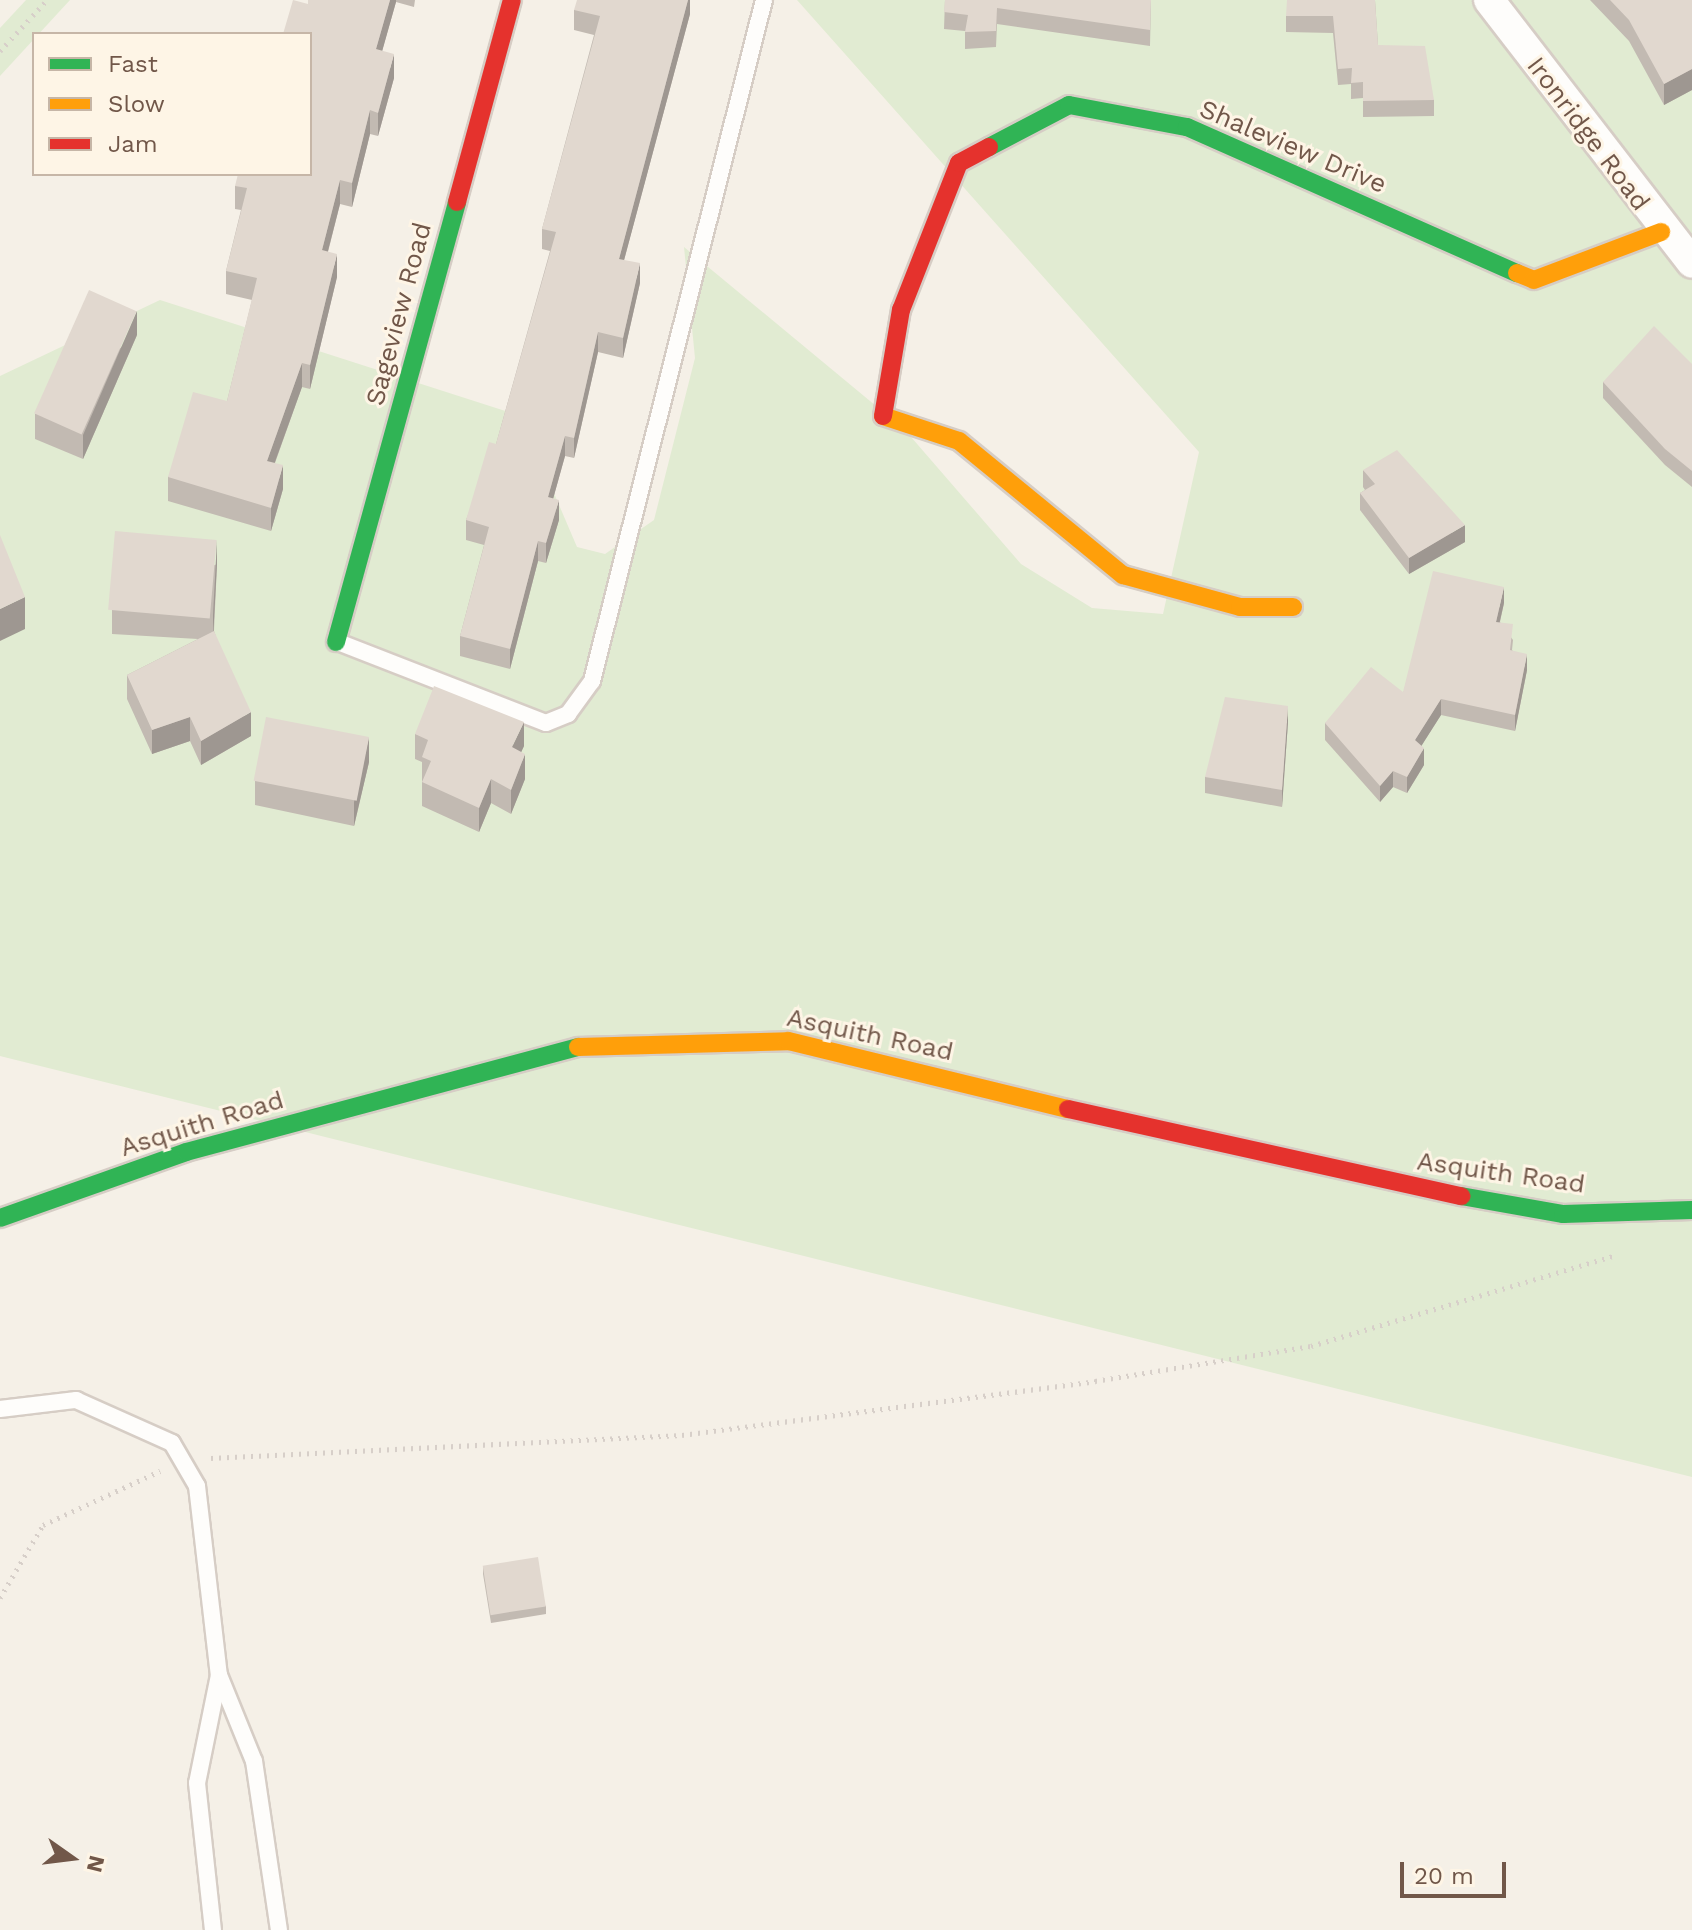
<!DOCTYPE html>
<style>
body{margin:0}
#map{position:relative;width:1692px;height:1930px;overflow:hidden;background:#f5f0e7;font-family:"Work Sans",sans-serif}
div>[style]{position:absolute}
[style*='--x']{left:calc(var(--x)*1px);top:calc(var(--y)*1px);width:calc(var(--w)*1px);rotate:calc(var(--a)*1deg)}
.green>*{inset:0;background:#e1ebd2}
.path>*{height:5px;margin-top:-2.5px;transform-origin:0;background:repeating-linear-gradient(90deg,#d7cfc9 0 2px,transparent 0 8px)}
.roads{filter:drop-shadow(2px 0 #d6cdc5) drop-shadow(-2px 0 #d6cdc5) drop-shadow(0 2px #d6cdc5) drop-shadow(0 -2px #d6cdc5)}
.lane>*{height:16px;margin:-8px;padding:0 8px;transform-origin:8px;border-radius:8px;background:#fefdfb}
.street>*{height:30px;margin:-15px;padding:0 15px;transform-origin:15px;border-radius:15px;background:#fefdfb}
.fast>*{height:18px;margin:-9px;padding:0 9px;transform-origin:9px;border-radius:9px;background:#30b455}
.slow>*{height:18px;margin:-9px;padding:0 9px;transform-origin:9px;border-radius:9px;background:#ff9f0a}
.jam>*{height:18px;margin:-9px;padding:0 9px;transform-origin:9px;border-radius:9px;background:#e5322d}
.wall>*{inset:0;background:#c2bab2}
.shaded-wall>*{inset:0;background:#9e9791}
.building>*{inset:0;background:#e1d8cf;transform-origin:0 0}
span{translate:-50% -50%;white-space:nowrap;text-align:center;line-height:1.15;-webkit-text-stroke:6px #fef5e6;paint-order:stroke}
.street-label{font-size:26px;color:#715749}
.legend{position:absolute;left:32px;top:32px;width:280px;height:144px;box-sizing:border-box;background:#fef5e6;border:2px solid #c6b6a7;margin:0;padding:10px 14px;list-style:none;font-size:24px;color:#715749}
.legend li{display:flex;align-items:center;gap:16px;height:40px}
.legend b{width:40px;border:2px solid #c6b6a7}
.north{position:absolute;left:32px;top:1818px;width:80px;height:80px;-webkit-text-stroke:6px #fef5e6;paint-order:stroke;rotate:104deg;font-size:22px;font-weight:700;line-height:32px;text-align:center;color:#715749}
.north::after{content:'';display:block;margin:auto;width:28px;height:36px;background:#715749;clip-path:polygon(50% 0,100% 100%,50% 72%,0 100%)}
.scale{position:absolute;left:1400px;top:1862px;width:106px;height:36px;box-sizing:border-box;border:4px solid #715749;border-top:0;padding-left:10px;font-size:24px;line-height:28px;white-space:nowrap;color:#715749;-webkit-text-stroke:6px #fef5e6;paint-order:stroke}
</style>
<div id="map">
<div class="green">
<div style="clip-path:polygon(26px 0,70px 0,0 76px,0 28px)"></div>
<div style="clip-path:polygon(797px 0,1692px 0,1692px 1477px,0 1056px,0 376px,160px 300px,521px 416px,577px 547px,605px 554px,654px 520px,695px 358px,684px 247px,905px 430px,1021px 564px,1092px 608px,1163px 614px,1199px 452px)"></div>
</div>
<div class="path">
<div style="--x:0;--y:51;--w:69;--a:-47.3"></div>
<div style="--x:211;--y:1458;--w:472;--a:-2.8"></div>
<div style="--x:682;--y:1435;--w:417;--a:-7.4"></div>
<div style="--x:1095;--y:1381;--w:219;--a:-9.2"></div>
<div style="--x:1311;--y:1346;--w:319;--a:-16.6"></div>
<div style="--x:0;--y:1598;--w:85;--a:-59.5"></div>
<div style="--x:43;--y:1525;--w:129;--a:-24.8"></div>
</div>
<div class="roads">
<div class="lane">
<div style="--x:338;--y:642;--w:223;--a:21.3"></div>
<div style="--x:546;--y:723;--w:24;--a:-22"></div>
<div style="--x:568;--y:714;--w:41;--a:-54"></div>
<div style="--x:592;--y:681;--w:702;--a:-75.83"></div>
<div style="--x:0;--y:1409;--w:77;--a:-6.8"></div>
<div style="--x:76;--y:1400;--w:105;--a:24.1"></div>
<div style="--x:172;--y:1443;--w:50;--a:59.8"></div>
<div style="--x:197;--y:1486;--w:190;--a:83.4"></div>
<div style="--x:219;--y:1675;--w:110;--a:101.5"></div>
<div style="--x:197;--y:1783;--w:148;--a:83.8"></div>
<div style="--x:219;--y:1675;--w:93;--a:67.9"></div>
<div style="--x:254;--y:1761;--w:171;--a:81.6"></div>
</div>
<div class="street">
<div style="--x:1489;--y:0;--w:332;--a:52.3"></div>
</div>
<div class="fast">
<div style="--x:989;--y:147;--w:90;--a:-27.7"></div>
<div style="--x:1069;--y:105;--w:120;--a:10.6"></div>
<div style="--x:1187;--y:127;--w:361;--a:23.9"></div>
<div style="--x:336;--y:642;--w:456;--a:-74.6"></div>
<div style="--x:1461;--y:1196;--w:104;--a:10"></div>
<div style="--x:1563;--y:1214;--w:129;--a:-1.8"></div>
<div style="--x:0;--y:1218;--w:197;--a:-19.5"></div>
<div style="--x:186;--y:1152;--w:406;--a:-15"></div>
</div>
<div class="slow">
<div style="--x:1517;--y:273;--w:18;--a:22"></div>
<div style="--x:1534;--y:280;--w:136;--a:-20.7"></div>
<div style="--x:883;--y:416;--w:80;--a:18.2"></div>
<div style="--x:959;--y:441;--w:212;--a:39.3"></div>
<div style="--x:1123;--y:575;--w:121;--a:15.3"></div>
<div style="--x:1240;--y:607;--w:53;--a:0"></div>
<div style="--x:578;--y:1047;--w:210;--a:-1.6"></div>
<div style="--x:788;--y:1041;--w:288;--a:13.7"></div>
</div>
<div class="jam">
<div style="--x:457;--y:202;--w:209;--a:-74.8"></div>
<div style="--x:883;--y:416;--w:108;--a:-80.4"></div>
<div style="--x:901;--y:310;--w:158;--a:-68.5"></div>
<div style="--x:959;--y:163;--w:34;--a:-28"></div>
<div style="--x:1068;--y:1109;--w:403;--a:12.5"></div>
</div>
</div>
<div class="wall">
<div style="clip-path:polygon(308px 0,415px 0,414px 7px,396px 2px,382px 51px,394px 78px,378px 136px,370px 134px,352px 207px,340px 204px,328px 252px,337px 277px,310px 389px,302px 387px,275px 463px,283px 489px,271px 531px,168px 501px,168px 477px,227px 401px,252px 300px,226px 294px,226px 271px,241px 210px,235px 209px,235px 186px,310px 174px)"></div>
<div style="clip-path:polygon(690px 0,690px 14px,624px 260px,640px 283px,623px 358px,598px 352px,574px 458px,565px 456px,553px 499px,559px 520px,546px 563px,538px 561px,510px 669px,460px 656px,460px 636px,484px 545px,466px 540px,466px 520px,496px 444px,550px 251px,542px 249px,542px 229px,594px 35px,574px 30px,574px 10px)"></div>
<div style="clip-path:polygon(945px 0,1151px 0,1150px 46px,997px 24px,996px 47px,965px 49px,965px 31px,944px 29px)"></div>
<div style="clip-path:polygon(1375px 0,1378px 45px,1434px 100px,1434px 116px,1363px 117px,1363px 98px,1351px 99px,1351px 84px,1338px 85px,1333px 33px,1286px 32px,1286px 16px)"></div>
<div style="clip-path:polygon(1590px 0,1692px 0,1692px 90px,1664px 105px,1629px 41px)"></div>
<div style="clip-path:polygon(137px 335px,83px 459px,35px 439px,35px 414px)"></div>
<div style="clip-path:polygon(1692px 364px,1692px 487px,1665px 465px,1603px 398px,1603px 382px)"></div>
<div style="clip-path:polygon(1363px 470px,1465px 542px,1409px 574px,1360px 510px,1360px 493px,1365px 490px,1363px 487px)"></div>
<div style="clip-path:polygon(217px 564px,214px 631px,251px 736px,201px 765px,190px 741px,152px 754px,127px 699px,127px 675px,198px 639px,112px 634px,112px 610px)"></div>
<div style="clip-path:polygon(1504px 603px,1500px 622px,1513px 640px,1512px 650px,1527px 670px,1515px 731px,1441px 715px,1421px 746px,1424px 765px,1407px 793px,1393px 787px,1380px 802px,1325px 740px,1325px 723px,1403px 692px)"></div>
<div style="clip-path:polygon(1288px 722px,1282px 807px,1205px 793px,1205px 777px)"></div>
<div style="clip-path:polygon(415px 734px,524px 746px,521px 752px,525px 779px,511px 814px,491px 803px,479px 832px,422px 806px,422px 762px,415px 759px)"></div>
<div style="clip-path:polygon(369px 762px,354px 826px,255px 805px,255px 781px)"></div>
<div style="clip-path:polygon(483px 1566px,546px 1606px,546px 1614px,491px 1623px,483px 1574px)"></div>
</div>
<div class="shaded-wall">
<div style="clip-path:polygon(390px 0,396px 0,396px 2px,376px 73px,376px 49px)"></div>
<div style="clip-path:polygon(688px 0,690px 0,690px 14px,619px 279px,619px 259px)"></div>
<div style="clip-path:polygon(394px 54px,394px 78px,378px 136px,378px 113px)"></div>
<div style="clip-path:polygon(1692px 69px,1692px 90px,1664px 105px,1664px 84px)"></div>
<div style="clip-path:polygon(370px 110px,370px 134px,352px 207px,352px 183px)"></div>
<div style="clip-path:polygon(340px 180px,340px 204px,322px 274px,322px 250px)"></div>
<div style="clip-path:polygon(337px 254px,337px 277px,310px 389px,310px 365px)"></div>
<div style="clip-path:polygon(640px 263px,640px 283px,623px 358px,623px 338px)"></div>
<div style="clip-path:polygon(137px 311px,137px 335px,83px 459px,83px 435px)"></div>
<div style="clip-path:polygon(598px 332px,598px 352px,574px 458px,574px 438px)"></div>
<div style="clip-path:polygon(302px 363px,302px 387px,267px 484px,267px 461px)"></div>
<div style="clip-path:polygon(565px 436px,565px 456px,548px 517px,548px 497px)"></div>
<div style="clip-path:polygon(283px 465px,283px 489px,271px 531px,271px 508px)"></div>
<div style="clip-path:polygon(559px 500px,559px 520px,546px 563px,546px 543px)"></div>
<div style="clip-path:polygon(1465px 525px,1465px 542px,1409px 574px,1409px 558px)"></div>
<div style="clip-path:polygon(217px 540px,217px 564px,213px 639px,213px 615px)"></div>
<div style="clip-path:polygon(538px 541px,538px 561px,510px 669px,510px 649px)"></div>
<div style="clip-path:polygon(1504px 587px,1504px 603px,1496px 638px,1496px 622px)"></div>
<div style="clip-path:polygon(25px 597px,25px 629px,0 641px,0 609px)"></div>
<div style="clip-path:polygon(1527px 654px,1527px 670px,1515px 731px,1515px 715px)"></div>
<div style="clip-path:polygon(1441px 699px,1441px 715px,1415px 756px,1415px 740px)"></div>
<div style="clip-path:polygon(1288px 706px,1288px 722px,1282px 807px,1282px 790px)"></div>
<div style="clip-path:polygon(251px 712px,251px 736px,201px 765px,201px 741px)"></div>
<div style="clip-path:polygon(190px 717px,190px 741px,152px 754px,152px 730px)"></div>
<div style="clip-path:polygon(524px 722px,524px 746px,512px 772px,512px 747px)"></div>
<div style="clip-path:polygon(369px 737px,369px 762px,354px 826px,354px 802px)"></div>
<div style="clip-path:polygon(1424px 748px,1424px 765px,1407px 793px,1407px 777px)"></div>
<div style="clip-path:polygon(525px 754px,525px 779px,511px 814px,511px 790px)"></div>
<div style="clip-path:polygon(1393px 771px,1393px 787px,1380px 802px,1380px 786px)"></div>
<div style="clip-path:polygon(491px 779px,491px 803px,479px 832px,479px 808px)"></div>
</div>
<div class="building">
<div style="clip-path:polygon(293px 0,308px 4px,308px 0,390px 0,376px 49px,394px 54px,378px 113px,370px 110px,352px 183px,340px 180px,322px 250px,337px 254px,310px 365px,302px 363px,267px 461px,283px 465px,271px 508px,168px 477px,193px 392px,227px 401px,257px 278px,226px 271px,247px 188px,235px 186px,238px 174px,310px 174px,310px 34px,283px 34px)"></div>
<div style="clip-path:polygon(577px 0,688px 0,619px 259px,640px 263px,623px 338px,598px 332px,574px 438px,565px 436px,548px 497px,559px 500px,546px 543px,538px 541px,510px 649px,460px 636px,489px 527px,466px 520px,489px 442px,496px 444px,556px 232px,542px 229px,600px 16px,574px 10px)"></div>
<div style="clip-path:polygon(945px 0,1151px 0,1150px 30px,997px 8px,996px 31px,965px 32px,968px 15px,944px 12px)"></div>
<div style="clip-path:polygon(1287px 0,1375px 0,1378px 45px,1425px 46px,1434px 100px,1363px 101px,1363px 82px,1351px 83px,1352px 68px,1338px 69px,1333px 16px,1286px 16px)"></div>
<div style="clip-path:polygon(1610px 0,1692px 0,1692px 69px,1664px 84px,1629px 20px)"></div>
<div style="left:89px;top:290px;width:52px;height:135px;rotate:24deg"></div>
<div style="clip-path:polygon(1654px 326px,1692px 364px,1692px 471px,1665px 449px,1603px 382px)"></div>
<div style="clip-path:polygon(1397px 450px,1465px 525px,1409px 558px,1360px 493px,1375px 484px,1363px 470px)"></div>
<div style="left:115px;top:531px;width:102px;height:79px;rotate:5deg"></div>
<div style="clip-path:polygon(0 535px,25px 597px,0 609px)"></div>
<div style="clip-path:polygon(1433px 571px,1504px 587px,1496px 622px,1513px 624px,1510px 650px,1527px 654px,1515px 715px,1441px 699px,1415px 740px,1424px 748px,1407px 777px,1393px 771px,1380px 786px,1325px 723px,1371px 667px,1403px 692px)"></div>
<div style="clip-path:polygon(214px 631px,251px 712px,201px 741px,190px 717px,152px 730px,127px 675px)"></div>
<div style="clip-path:polygon(434px 686px,524px 722px,512px 747px,525px 754px,511px 790px,491px 779px,479px 808px,422px 782px,431px 761px,422px 757px,428px 740px,415px 734px)"></div>
<div style="clip-path:polygon(1225px 697px,1288px 706px,1282px 790px,1205px 777px)"></div>
<div style="left:266px;top:717px;width:105px;height:65px;rotate:11deg"></div>
<div style="left:538px;top:1557px;width:50px;height:56px;rotate:81deg"></div>
</div>
<div class="street-label">
<span style="left:1588px;top:134px;rotate:53deg">Ironridge Road</span>
<span style="left:1293px;top:147px;rotate:23deg">Shaleview Drive</span>
<span style="left:399px;top:314px;rotate:-75deg">Sageview Road</span>
<span style="left:870px;top:1035px;rotate:12deg">Asquith Road</span>
<span style="left:202px;top:1124px;rotate:-17deg">Asquith Road</span>
<span style="left:1501px;top:1173px;rotate:8deg">Asquith Road</span>
</div>
<ul class="legend">
<li><b style="height:10px;background:#30b455"></b>Fast</li>
<li><b style="height:10px;background:#ff9f0a"></b>Slow</li>
<li><b style="height:10px;background:#e5322d"></b>Jam</li>
</ul>
<div class="north">N</div>
<div class="scale">20 m</div>
</div>
